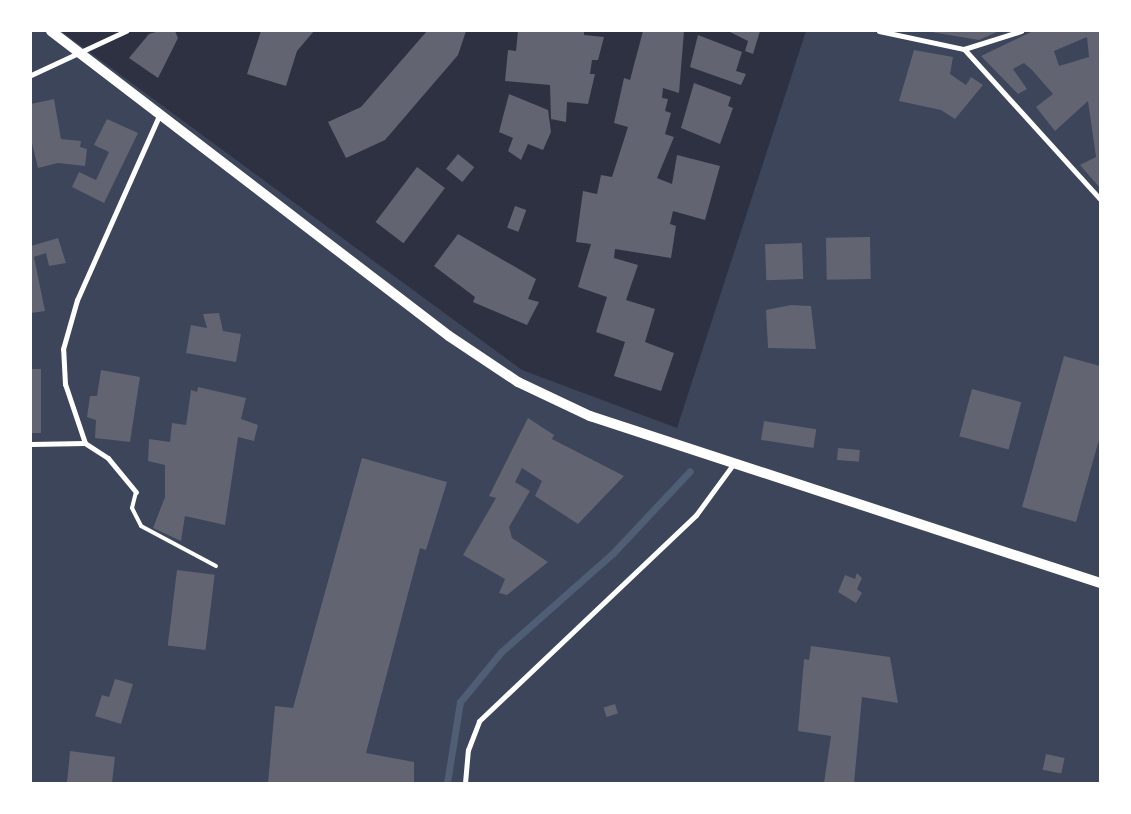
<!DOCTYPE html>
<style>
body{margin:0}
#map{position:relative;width:1131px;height:814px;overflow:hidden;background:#2d3142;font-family:Overpass,sans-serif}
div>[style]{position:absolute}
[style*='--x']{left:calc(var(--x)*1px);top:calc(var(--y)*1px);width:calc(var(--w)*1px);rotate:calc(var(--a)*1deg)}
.green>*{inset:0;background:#3c4559}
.stream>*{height:7px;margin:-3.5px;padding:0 3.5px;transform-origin:3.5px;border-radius:3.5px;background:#4f5d75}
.building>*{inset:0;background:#626471;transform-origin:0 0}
.service>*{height:4px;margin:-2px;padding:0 2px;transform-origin:2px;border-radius:2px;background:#fff}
.minor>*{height:5px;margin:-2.5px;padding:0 2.5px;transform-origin:2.5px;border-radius:2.5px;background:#fff}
.secondary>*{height:10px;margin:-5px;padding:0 5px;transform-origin:5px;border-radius:5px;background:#fff}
span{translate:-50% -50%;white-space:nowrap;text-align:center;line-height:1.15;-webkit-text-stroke:4.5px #fff;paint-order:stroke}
.frame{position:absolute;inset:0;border:32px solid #fff;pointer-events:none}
</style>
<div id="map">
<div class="green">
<div style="clip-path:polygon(31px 31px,61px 31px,522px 370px,677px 428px,806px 31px,1100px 31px,1100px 783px,31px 783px)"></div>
</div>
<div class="stream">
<div style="--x:447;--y:783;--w:82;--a:-80.9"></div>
<div style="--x:460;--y:702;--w:65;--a:-50.6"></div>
<div style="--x:501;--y:652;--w:149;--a:-41.5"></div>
<div style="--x:613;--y:553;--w:112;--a:-46.8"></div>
</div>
<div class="building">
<div style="clip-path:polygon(159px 31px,175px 31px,178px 38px,158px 78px,129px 58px,149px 34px)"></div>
<div style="clip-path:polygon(261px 31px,314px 31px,297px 51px,286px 86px,247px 74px)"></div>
<div style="clip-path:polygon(427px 31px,466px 31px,458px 55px,385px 140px,346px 158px,328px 122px,361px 107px)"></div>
<div style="clip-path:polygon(518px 31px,584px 31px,584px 35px,604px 37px,598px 60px,592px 60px,590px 74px,595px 74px,588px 104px,567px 102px,566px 122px,551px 119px,550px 85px,505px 81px,508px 50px,516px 51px)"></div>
<div style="clip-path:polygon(643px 31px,684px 31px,679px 93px,663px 88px,662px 98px,668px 99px,665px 111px,671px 113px,665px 134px,674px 137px,657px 178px,672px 184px,677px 155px,720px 166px,705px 220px,673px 211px,670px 224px,676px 226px,671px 258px,615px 249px,614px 258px,638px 265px,626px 300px,655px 309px,645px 342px,674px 353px,661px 391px,614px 376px,625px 342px,596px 332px,607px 297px,578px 287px,591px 244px,576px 242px,583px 191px,597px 194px,601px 175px,612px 177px,628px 127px,614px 123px,624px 78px,630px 80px)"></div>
<div style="clip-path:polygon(728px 31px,760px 31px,753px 54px,745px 51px,748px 41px)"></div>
<div style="clip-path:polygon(925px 31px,997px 31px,997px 32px,979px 40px)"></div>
<div style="clip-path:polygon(evenodd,1033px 31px,1100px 31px,1100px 188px,1080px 165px,1096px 157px,1088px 101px,1055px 131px,1036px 107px,1053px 94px,1032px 70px,1024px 63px,1013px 69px,1027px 89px,1018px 94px,981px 56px,1033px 31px,1087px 37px,1089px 57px,1059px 66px,1054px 51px,1087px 37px)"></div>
<div style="clip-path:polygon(698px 35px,742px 52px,736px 71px,746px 74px,741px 85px,690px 67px)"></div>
<div style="clip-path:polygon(914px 50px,953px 57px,950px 74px,966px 85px,971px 77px,983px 85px,955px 119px,941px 110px,899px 101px)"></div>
<div style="clip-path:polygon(694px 83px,731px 97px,728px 106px,733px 108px,720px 144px,681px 128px)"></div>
<div style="clip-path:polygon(509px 94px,548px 110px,551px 132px,543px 150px,528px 144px,521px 160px,508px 151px,513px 138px,499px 132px)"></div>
<div style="clip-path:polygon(54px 99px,61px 139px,81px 141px,80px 147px,87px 149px,85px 166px,58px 163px,38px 168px,31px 139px,31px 104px)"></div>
<div style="clip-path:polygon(107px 119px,138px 133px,104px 203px,72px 187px,79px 172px,96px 180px,109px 152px,94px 145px)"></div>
<div style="left:458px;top:154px;width:21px;height:19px;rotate:39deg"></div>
<div style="left:417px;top:167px;width:35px;height:69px;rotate:37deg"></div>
<div style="left:515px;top:206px;width:12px;height:23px;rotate:20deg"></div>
<div style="clip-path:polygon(458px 234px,536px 279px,528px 299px,539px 302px,527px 325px,473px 302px,475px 297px,434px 266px)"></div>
<div style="left:870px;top:237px;width:42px;height:44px;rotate:89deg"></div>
<div style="clip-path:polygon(58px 238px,66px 263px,49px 266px,46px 253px,34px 257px,45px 311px,31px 313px,31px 246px)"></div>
<div style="left:802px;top:243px;width:36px;height:37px;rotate:88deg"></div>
<div style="clip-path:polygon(791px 305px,811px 306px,816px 349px,768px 348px,766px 310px)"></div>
<div style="clip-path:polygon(219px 313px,223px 331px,241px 334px,236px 362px,186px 353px,191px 325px,207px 328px,203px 314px)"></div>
<div style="clip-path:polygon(1064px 356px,1100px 366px,1100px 436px,1076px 522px,1022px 507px)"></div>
<div style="left:31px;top:369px;width:10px;height:64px"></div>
<div style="clip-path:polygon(101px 370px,140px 377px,130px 442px,95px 438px,96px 420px,87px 417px,90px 396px,97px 396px)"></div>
<div style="clip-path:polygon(198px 387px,246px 398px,241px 419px,258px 425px,254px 441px,238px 437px,225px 525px,185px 516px,181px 541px,153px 528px,165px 497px,165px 465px,148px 461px,149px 439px,170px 442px,172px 423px,186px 425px,191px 390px,197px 392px)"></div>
<div style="left:972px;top:389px;width:51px;height:49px;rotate:15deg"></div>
<div style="clip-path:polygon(528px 418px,554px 435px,552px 439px,624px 476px,578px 524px,535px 496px,542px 481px,522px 468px,515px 482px,530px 491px,509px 527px,512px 538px,548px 562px,507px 595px,499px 593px,505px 579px,463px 555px,496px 498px,489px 496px)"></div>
<div style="left:764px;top:421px;width:53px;height:19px;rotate:9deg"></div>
<div style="left:838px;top:448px;width:22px;height:12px;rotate:5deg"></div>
<div style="clip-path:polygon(362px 458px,447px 482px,426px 550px,420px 548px,366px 753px,414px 762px,414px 783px,268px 783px,275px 706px,293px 708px)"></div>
<div style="left:177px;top:570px;width:38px;height:76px;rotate:7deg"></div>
<div style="clip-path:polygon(857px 573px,862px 578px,857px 589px,862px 593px,856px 603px,838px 592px,845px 575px,855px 579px)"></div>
<div style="clip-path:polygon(811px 646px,890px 657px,898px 703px,862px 697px,854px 783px,824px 783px,831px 736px,798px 731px,804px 659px,809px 660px)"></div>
<div style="clip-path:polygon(115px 679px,133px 684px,121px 724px,95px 716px,102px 695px,109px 697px)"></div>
<div style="left:615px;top:704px;width:10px;height:12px;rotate:73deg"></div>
<div style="clip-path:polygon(70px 751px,115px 757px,112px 783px,67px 783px)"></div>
<div style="left:1046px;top:754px;width:19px;height:16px;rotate:12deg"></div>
</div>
<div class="service">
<div style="--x:136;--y:492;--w:16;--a:104"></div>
<div style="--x:132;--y:508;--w:20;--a:63"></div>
<div style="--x:141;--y:526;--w:85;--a:28.1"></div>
</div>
<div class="minor">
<div style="--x:879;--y:31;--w:87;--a:12"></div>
<div style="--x:964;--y:49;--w:60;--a:-17.5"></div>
<div style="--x:964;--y:49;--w:202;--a:47.8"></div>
<div style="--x:31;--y:75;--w:105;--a:-24.9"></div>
<div style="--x:31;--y:444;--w:54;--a:-1.1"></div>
<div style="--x:136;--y:492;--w:44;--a:-129.5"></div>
<div style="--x:108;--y:458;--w:27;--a:-147"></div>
<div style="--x:85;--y:443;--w:62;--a:-108.7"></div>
<div style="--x:65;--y:384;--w:35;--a:-93"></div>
<div style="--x:63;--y:349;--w:51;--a:-74.1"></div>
<div style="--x:77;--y:300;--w:201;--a:-66"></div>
<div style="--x:465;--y:783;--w:33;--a:-85"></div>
<div style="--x:468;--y:750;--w:31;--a:-69"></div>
<div style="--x:479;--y:721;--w:299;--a:-43.5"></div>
<div style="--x:696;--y:515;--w:64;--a:-53.8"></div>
</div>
<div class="secondary">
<div style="--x:51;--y:31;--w:501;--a:37.46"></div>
<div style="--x:449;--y:336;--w:83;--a:33.7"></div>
<div style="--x:518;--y:382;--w:80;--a:25.3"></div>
<div style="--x:590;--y:416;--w:537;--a:18.13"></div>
</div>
<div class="frame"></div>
</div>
